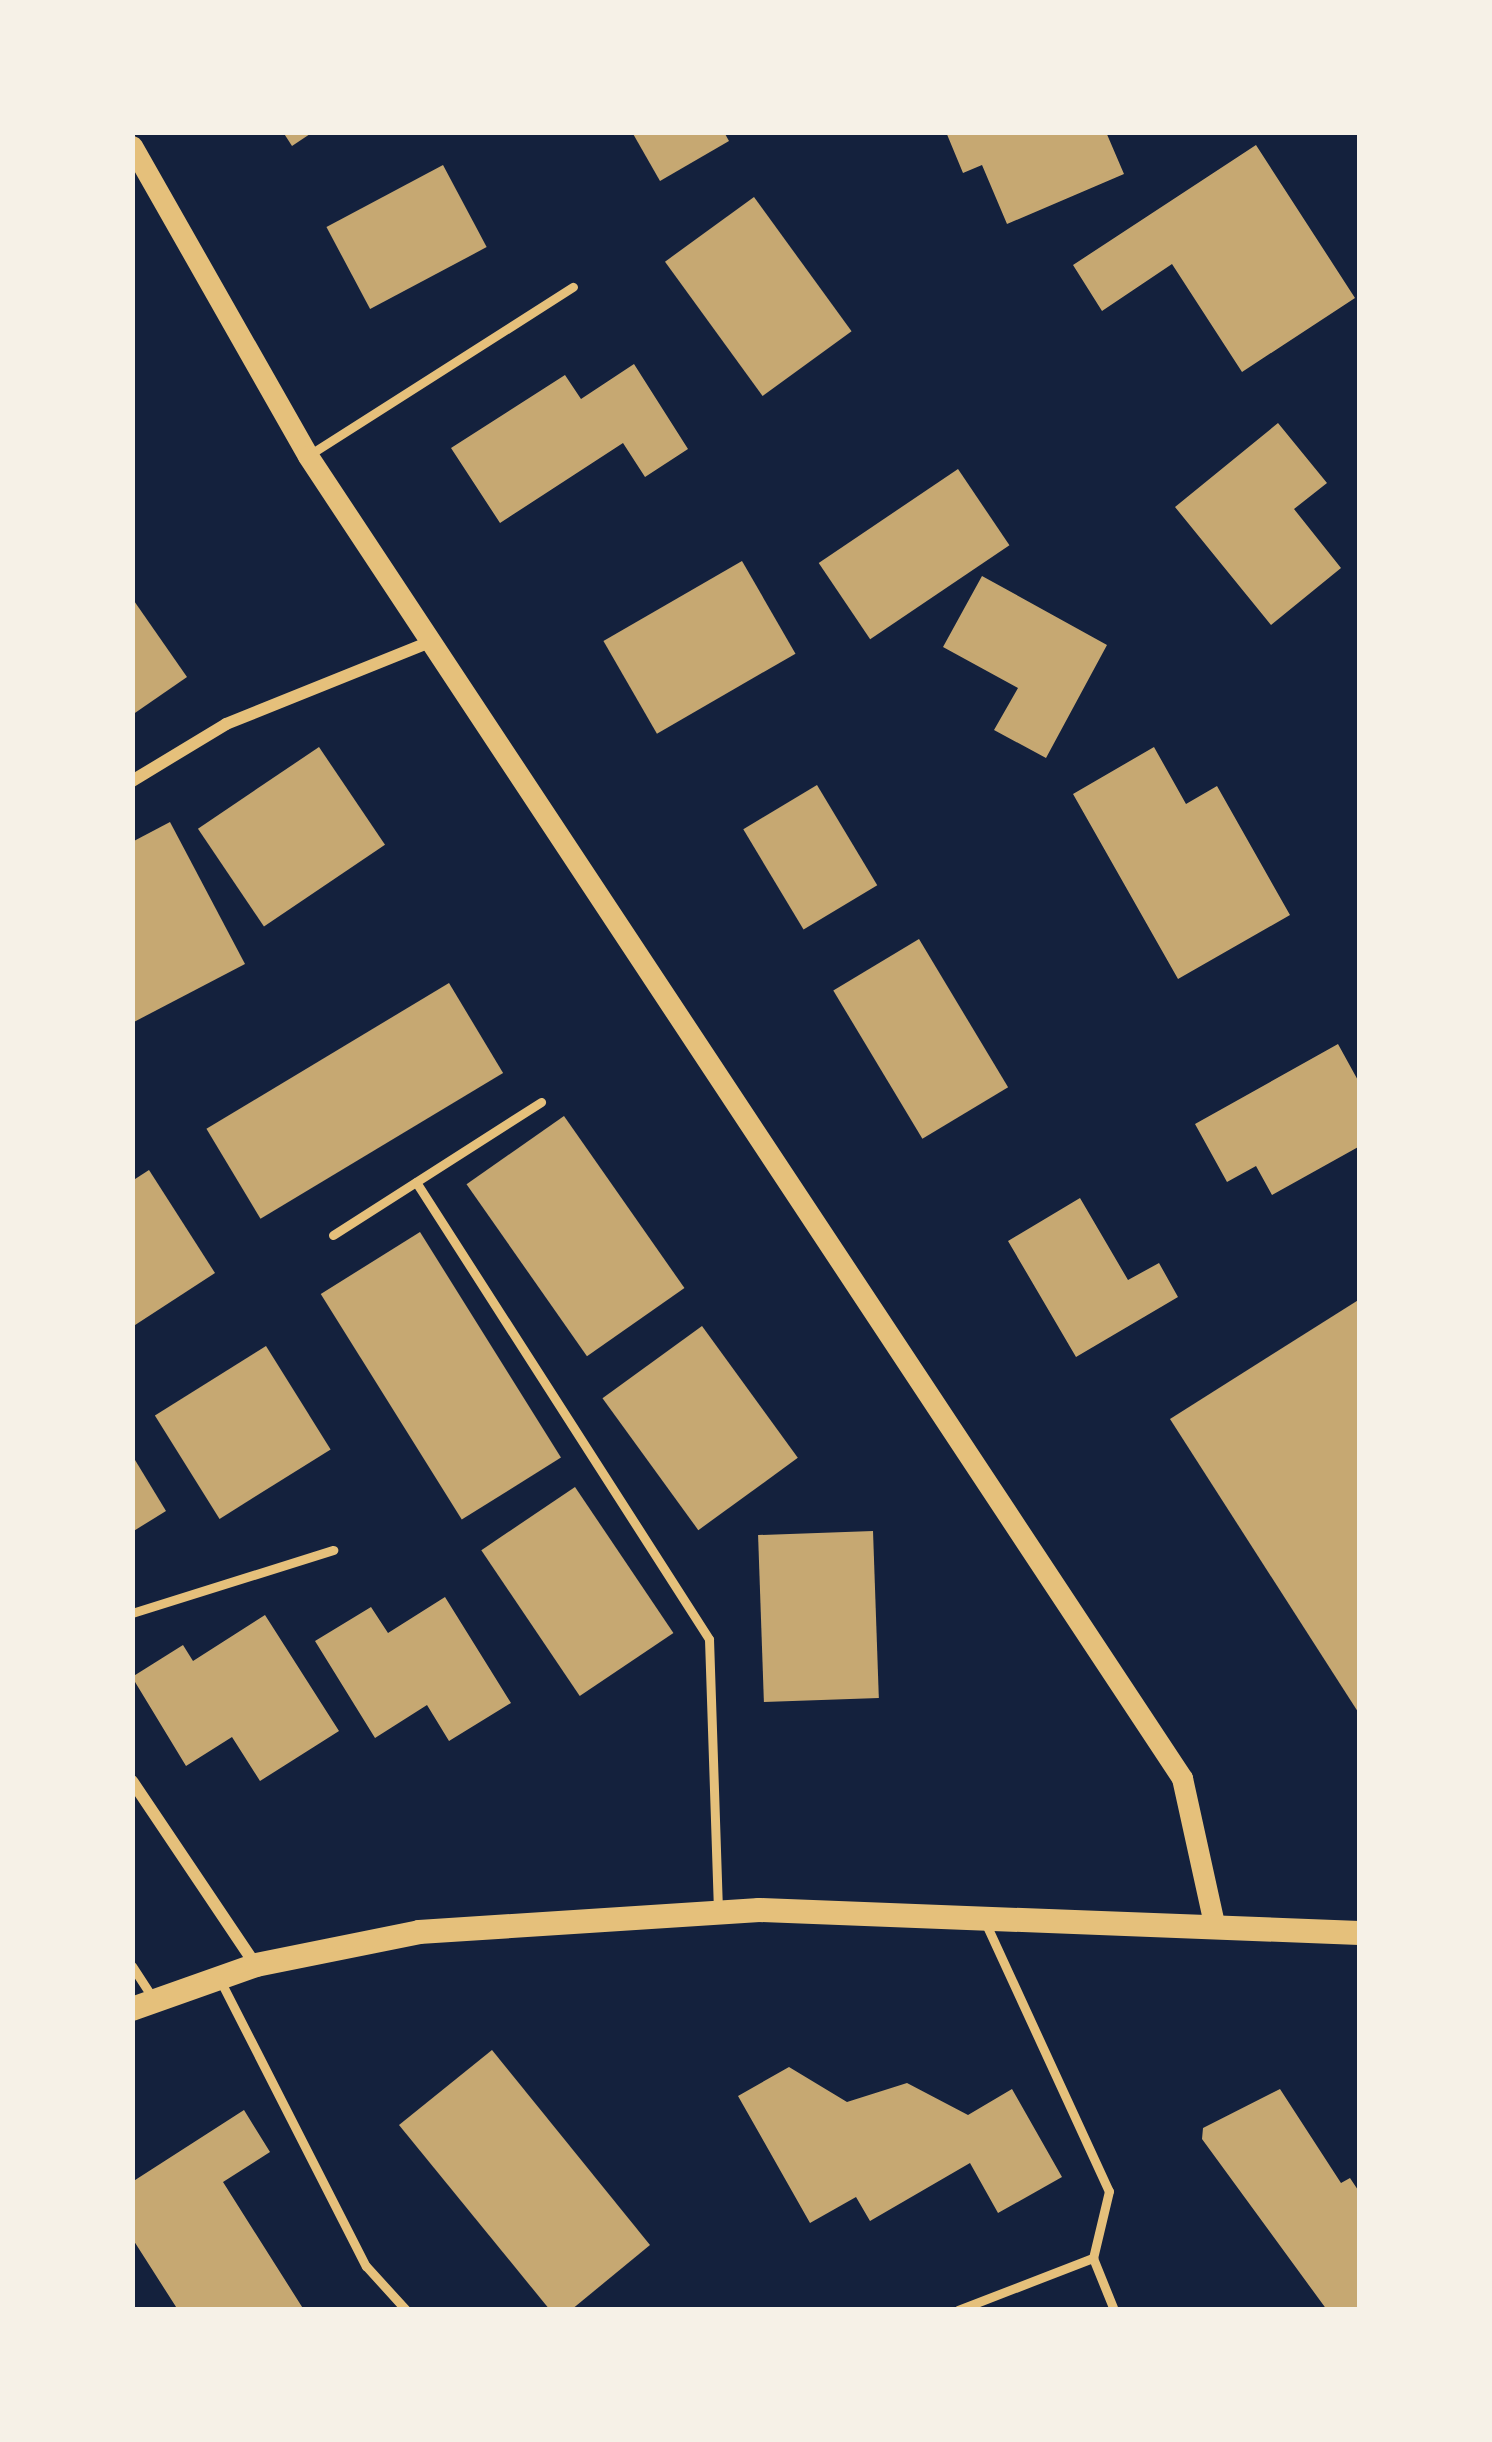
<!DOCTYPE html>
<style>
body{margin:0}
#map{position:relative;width:1492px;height:2442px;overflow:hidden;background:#14213d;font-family:Manrope,sans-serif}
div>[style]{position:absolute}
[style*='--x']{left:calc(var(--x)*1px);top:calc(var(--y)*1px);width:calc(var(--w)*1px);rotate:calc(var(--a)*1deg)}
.building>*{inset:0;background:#c6a872;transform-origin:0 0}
.service>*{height:9px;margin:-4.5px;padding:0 4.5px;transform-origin:4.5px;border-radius:4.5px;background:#e5c07b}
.minor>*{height:12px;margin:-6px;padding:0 6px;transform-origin:6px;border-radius:6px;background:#e5c07b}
.tertiary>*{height:21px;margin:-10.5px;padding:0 10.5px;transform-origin:10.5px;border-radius:10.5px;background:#e5c07b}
.secondary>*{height:24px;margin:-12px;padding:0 12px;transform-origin:12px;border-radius:12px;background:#e5c07b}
span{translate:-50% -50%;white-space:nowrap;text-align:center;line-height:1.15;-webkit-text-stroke:10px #f6f1e7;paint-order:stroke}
.frame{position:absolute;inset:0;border:135px solid #f6f1e7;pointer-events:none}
</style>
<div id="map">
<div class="building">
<div style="clip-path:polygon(283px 132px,313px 132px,292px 146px)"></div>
<div style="clip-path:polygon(632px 132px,724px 132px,729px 141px,660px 181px)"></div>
<div style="clip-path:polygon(946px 132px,1106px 132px,1124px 174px,1007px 224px,982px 165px,963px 173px)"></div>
<div style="clip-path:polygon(1256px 145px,1355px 298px,1242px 372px,1172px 264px,1102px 311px,1073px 265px)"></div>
<div style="left:443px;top:165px;width:93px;height:132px;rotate:62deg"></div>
<div style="left:754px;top:197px;width:166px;height:110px;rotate:54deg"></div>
<div style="clip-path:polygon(634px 364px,688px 449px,645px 477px,623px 443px,500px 523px,451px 448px,565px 375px,581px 399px)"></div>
<div style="clip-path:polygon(1278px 423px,1327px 483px,1294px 509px,1341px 568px,1271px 625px,1175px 507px)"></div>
<div style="left:958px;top:469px;width:92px;height:168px;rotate:56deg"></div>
<div style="left:742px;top:561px;width:107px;height:160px;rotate:60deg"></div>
<div style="clip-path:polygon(982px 576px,1107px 645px,1046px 758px,994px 730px,1018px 688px,943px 647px)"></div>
<div style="clip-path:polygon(132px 598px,187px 677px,132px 715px)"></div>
<div style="left:319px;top:747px;width:118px;height:146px;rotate:56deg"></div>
<div style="clip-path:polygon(1154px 747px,1186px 804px,1217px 786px,1290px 915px,1178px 979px,1073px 794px)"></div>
<div style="left:817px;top:785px;width:117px;height:86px;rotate:59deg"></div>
<div style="clip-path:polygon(170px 822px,245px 964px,132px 1023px,132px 842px)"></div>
<div style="left:919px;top:939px;width:173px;height:100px;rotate:59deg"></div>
<div style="left:449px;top:983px;width:105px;height:283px;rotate:59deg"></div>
<div style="clip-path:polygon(1338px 1044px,1360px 1084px,1360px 1146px,1272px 1195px,1256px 1166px,1227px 1182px,1195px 1124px)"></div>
<div style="left:564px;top:1116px;width:210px;height:119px;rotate:55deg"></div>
<div style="clip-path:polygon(149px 1170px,215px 1273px,132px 1327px,132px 1181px)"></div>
<div style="clip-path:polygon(1080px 1198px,1128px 1280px,1159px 1263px,1178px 1297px,1076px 1357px,1008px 1241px)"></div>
<div style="left:420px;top:1232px;width:266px;height:117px;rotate:58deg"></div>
<div style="clip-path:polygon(1360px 1299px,1360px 1715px,1170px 1419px)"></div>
<div style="left:702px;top:1326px;width:163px;height:123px;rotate:54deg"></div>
<div style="left:266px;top:1346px;width:122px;height:131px;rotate:58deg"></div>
<div style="clip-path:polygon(132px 1455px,166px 1511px,132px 1532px)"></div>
<div style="left:575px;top:1487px;width:176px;height:113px;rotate:56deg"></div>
<div style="left:873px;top:1531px;width:167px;height:115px;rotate:88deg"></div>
<div style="clip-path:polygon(445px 1597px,511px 1703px,449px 1741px,427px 1705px,375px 1738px,315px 1641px,371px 1607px,388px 1633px)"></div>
<div style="clip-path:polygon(265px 1615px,339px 1731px,260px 1781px,232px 1737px,186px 1766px,132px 1677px,183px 1645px,193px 1661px)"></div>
<div style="clip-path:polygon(492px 2050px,650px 2245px,571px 2310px,550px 2310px,399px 2125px)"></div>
<div style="clip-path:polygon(789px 2067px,847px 2102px,907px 2083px,968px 2115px,1012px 2089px,1062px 2177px,998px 2213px,970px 2163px,870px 2221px,856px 2197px,810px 2223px,738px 2096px)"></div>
<div style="clip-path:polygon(1280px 2089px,1341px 2183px,1350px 2178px,1360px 2193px,1360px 2310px,1327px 2310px,1202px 2139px,1203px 2128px)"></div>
<div style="clip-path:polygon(244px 2110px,270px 2152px,223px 2182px,304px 2310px,178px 2310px,132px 2238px,132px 2182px)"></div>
</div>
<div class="service">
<div style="--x:309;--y:455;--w:313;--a:-32.5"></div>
<div style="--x:416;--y:1182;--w:543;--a:57.33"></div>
<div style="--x:709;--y:1639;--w:273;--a:88.1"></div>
<div style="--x:333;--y:1235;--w:247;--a:-32.6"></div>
<div style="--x:132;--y:1613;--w:211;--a:-17.4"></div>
<div style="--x:986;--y:1924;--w:294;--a:65.3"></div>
<div style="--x:1109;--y:2191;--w:69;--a:103.4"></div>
<div style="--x:1093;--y:2258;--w:56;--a:68"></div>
<div style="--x:132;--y:1966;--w:37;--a:57"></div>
<div style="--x:221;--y:1982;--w:319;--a:63"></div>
<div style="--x:366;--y:2266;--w:59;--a:47.7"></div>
<div style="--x:958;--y:2310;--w:145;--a:-21.1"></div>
</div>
<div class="minor">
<div style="--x:132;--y:781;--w:110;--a:-31.2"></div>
<div style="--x:226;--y:724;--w:218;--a:-21.9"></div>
<div style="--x:132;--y:1781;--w:220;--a:56.1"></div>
</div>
<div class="tertiary">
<div style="--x:132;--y:146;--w:356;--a:60.4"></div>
<div style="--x:308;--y:456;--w:1585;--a:56.53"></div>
<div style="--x:1182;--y:1778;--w:149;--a:77.6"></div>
</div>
<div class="secondary">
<div style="--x:132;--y:2009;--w:132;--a:-19.5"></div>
<div style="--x:256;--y:1965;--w:166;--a:-11.4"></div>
<div style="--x:419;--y:1932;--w:341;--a:-3.7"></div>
<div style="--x:759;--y:1910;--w:601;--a:2.19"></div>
</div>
<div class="frame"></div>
</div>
